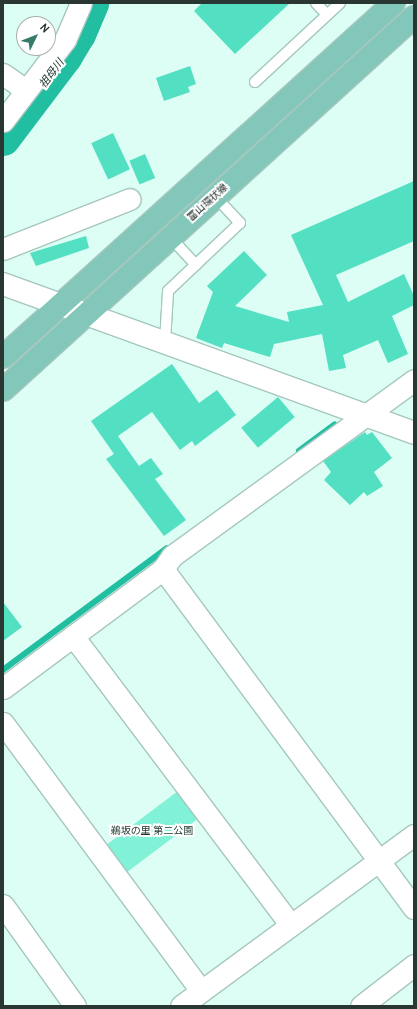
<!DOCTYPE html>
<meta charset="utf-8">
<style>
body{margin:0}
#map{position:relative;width:417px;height:1009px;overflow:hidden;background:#dcfef4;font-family:Overpass,"Noto Sans JP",sans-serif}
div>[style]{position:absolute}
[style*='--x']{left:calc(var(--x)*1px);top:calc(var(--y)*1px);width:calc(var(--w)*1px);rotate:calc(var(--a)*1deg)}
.green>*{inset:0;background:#81f1d7;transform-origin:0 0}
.stream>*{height:5.5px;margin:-2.75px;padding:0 2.75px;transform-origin:2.75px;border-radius:2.75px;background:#21bea2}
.river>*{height:33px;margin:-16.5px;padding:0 16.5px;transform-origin:16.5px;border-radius:16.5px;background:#21bea2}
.building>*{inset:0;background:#52dfc2;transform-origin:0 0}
.roads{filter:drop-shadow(1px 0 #a6c7be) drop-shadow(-1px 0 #a6c7be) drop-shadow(0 1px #a6c7be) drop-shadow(0 -1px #a6c7be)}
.service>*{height:10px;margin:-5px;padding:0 5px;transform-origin:5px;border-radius:5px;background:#fff}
.minor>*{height:21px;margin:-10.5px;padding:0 10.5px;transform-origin:10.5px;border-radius:10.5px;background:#fff}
.tertiary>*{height:22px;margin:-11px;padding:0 11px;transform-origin:11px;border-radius:11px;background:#fff}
.primary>*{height:22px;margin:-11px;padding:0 11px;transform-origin:11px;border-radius:11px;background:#82c7b9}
span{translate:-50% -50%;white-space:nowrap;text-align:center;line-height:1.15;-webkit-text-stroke:4px #fff;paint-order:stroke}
.street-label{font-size:10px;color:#293632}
.park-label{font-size:10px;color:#1d342e}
.water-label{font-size:11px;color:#1b322c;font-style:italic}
.frame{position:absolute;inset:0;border:4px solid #293632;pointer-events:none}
.north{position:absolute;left:16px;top:16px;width:40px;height:40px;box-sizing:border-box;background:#fff;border:1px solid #a9afad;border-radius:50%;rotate:47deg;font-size:11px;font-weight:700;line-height:16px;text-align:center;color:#293632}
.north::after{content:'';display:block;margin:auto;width:14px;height:18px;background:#387a6b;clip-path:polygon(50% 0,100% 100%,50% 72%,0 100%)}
</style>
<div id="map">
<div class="green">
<div style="left:178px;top:791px;width:34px;height:91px;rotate:53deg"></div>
</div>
<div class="stream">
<div style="--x:299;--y:451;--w:44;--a:-36.6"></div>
<div style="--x:3;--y:670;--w:204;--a:-36.6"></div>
</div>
<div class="river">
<div style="--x:3;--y:139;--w:103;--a:-52.9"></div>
<div style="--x:65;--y:57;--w:27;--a:-59"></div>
<div style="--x:79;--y:34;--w:34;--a:-67"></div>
</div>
<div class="building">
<div style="clip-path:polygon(202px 3px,290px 3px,235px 54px,194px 11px)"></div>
<div style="clip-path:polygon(190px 66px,196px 84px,188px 87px,190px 92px,164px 101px,156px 78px)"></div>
<div style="left:113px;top:133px;width:40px;height:24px;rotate:65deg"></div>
<div style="left:145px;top:154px;width:26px;height:17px;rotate:67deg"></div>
<div style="clip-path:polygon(414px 181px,414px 241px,336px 275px,348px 302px,404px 274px,414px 296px,414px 305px,392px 316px,408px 354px,388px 363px,378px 340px,343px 355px,346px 368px,329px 371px,322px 334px,274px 344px,270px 357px,224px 343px,222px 348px,196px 338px,213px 292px,207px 286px,244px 251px,267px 275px,235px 306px,289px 322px,287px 312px,323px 305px,291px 235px)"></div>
<div style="clip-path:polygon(86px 236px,89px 248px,36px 266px,30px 253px)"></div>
<div style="clip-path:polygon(172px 364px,199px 403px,217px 390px,236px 415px,195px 446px,192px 441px,180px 450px,152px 412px,118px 436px,139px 466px,151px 458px,163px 474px,155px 479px,186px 520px,164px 536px,106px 459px,114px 454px,91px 421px)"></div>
<div style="left:278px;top:397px;width:26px;height:48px;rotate:50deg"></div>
<div style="clip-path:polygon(365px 432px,367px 435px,372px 432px,392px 458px,374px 472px,383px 486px,367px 496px,364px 492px,350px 505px,324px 480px,331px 472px,323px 461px)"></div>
<div style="clip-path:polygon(3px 602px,22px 627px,3px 641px)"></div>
</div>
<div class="roads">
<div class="service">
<div style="--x:316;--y:3;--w:16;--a:47"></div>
<div style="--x:255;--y:82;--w:116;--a:-42.9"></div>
<div style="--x:170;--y:237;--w:38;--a:47"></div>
<div style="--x:165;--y:342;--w:51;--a:-86.6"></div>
<div style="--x:168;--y:291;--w:99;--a:-43.4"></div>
<div style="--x:240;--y:223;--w:37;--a:-133"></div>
</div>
<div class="minor">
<div style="--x:3;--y:74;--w:28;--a:35"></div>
<div style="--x:3;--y:121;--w:102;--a:-52.6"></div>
<div style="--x:65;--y:40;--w:40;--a:-66.6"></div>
<div style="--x:3;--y:249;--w:136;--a:-21.5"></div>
<div style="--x:163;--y:569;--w:422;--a:53.5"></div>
<div style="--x:73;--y:636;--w:361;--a:53"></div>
<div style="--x:3;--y:688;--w:199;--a:-36.6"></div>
<div style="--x:163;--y:569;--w:16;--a:-55"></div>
<div style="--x:172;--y:556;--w:299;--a:-36"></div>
<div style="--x:3;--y:723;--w:333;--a:53.5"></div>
<div style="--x:3;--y:905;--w:124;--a:54.5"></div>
<div style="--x:181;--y:1006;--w:289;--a:-36.3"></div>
<div style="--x:361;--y:1006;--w:67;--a:-37.7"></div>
</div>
<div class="tertiary">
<div style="--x:3;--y:284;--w:437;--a:19.9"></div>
</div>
<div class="primary">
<div style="--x:3;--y:357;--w:527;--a:-42.16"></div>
<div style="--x:3;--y:390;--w:555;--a:-42.23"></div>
</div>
</div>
<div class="street-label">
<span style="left:208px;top:203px;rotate:-42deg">富山環状線</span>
</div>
<div class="park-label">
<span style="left:152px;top:832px">鵜坂の里 第二公園</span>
</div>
<div class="water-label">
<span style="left:52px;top:74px;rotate:-53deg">祖母川</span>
</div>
<div class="frame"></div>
<div class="north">N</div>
</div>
